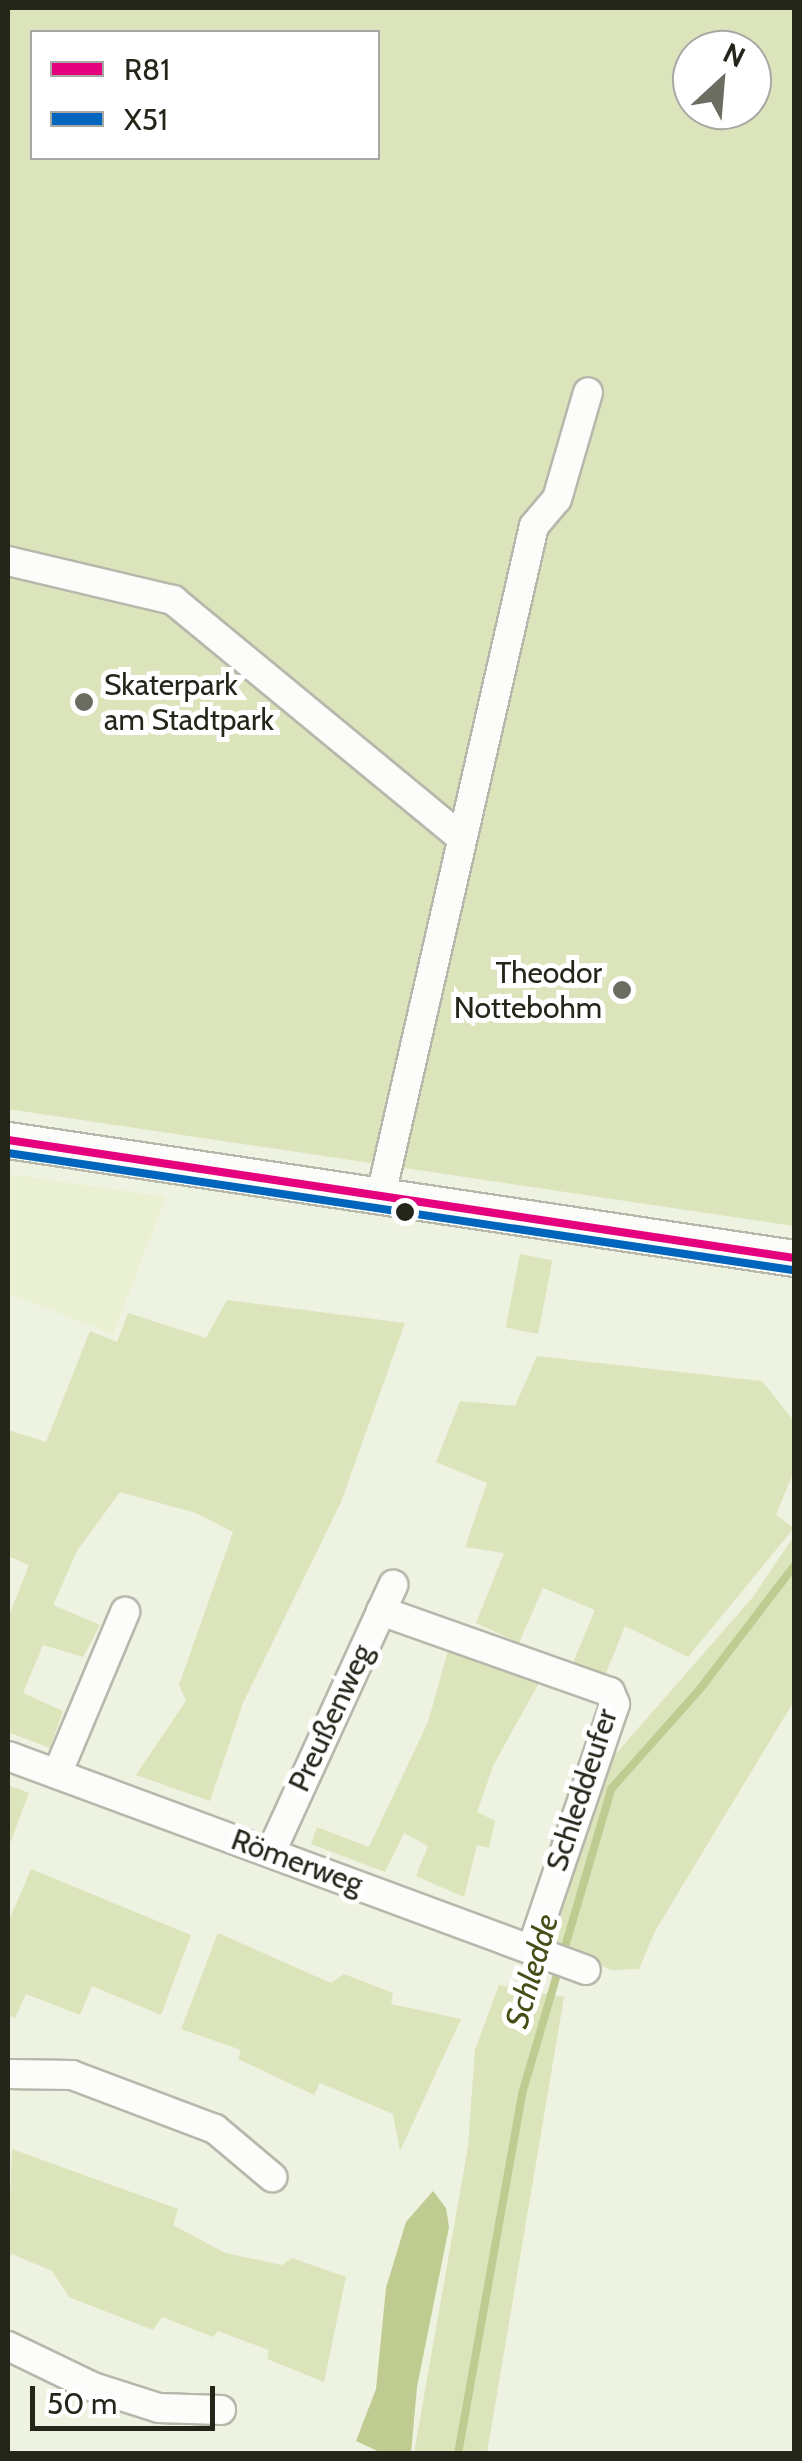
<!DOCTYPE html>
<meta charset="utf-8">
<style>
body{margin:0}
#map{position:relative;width:802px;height:2461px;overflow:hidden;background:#eef2e0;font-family:Cabin,sans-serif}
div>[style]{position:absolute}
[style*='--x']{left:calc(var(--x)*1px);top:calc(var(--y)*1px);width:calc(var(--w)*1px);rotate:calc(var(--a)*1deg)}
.built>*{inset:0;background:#eaf1d2}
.green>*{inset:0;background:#dbe4bb;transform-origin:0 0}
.water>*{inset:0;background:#bfcb91}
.stream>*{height:8px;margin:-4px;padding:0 4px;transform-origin:4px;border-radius:4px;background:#bfcb91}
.roads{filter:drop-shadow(2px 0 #b5b8ab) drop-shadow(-2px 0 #b5b8ab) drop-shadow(0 2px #b5b8ab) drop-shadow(0 -2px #b5b8ab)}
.minor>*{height:28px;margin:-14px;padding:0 14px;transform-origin:14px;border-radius:14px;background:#fcfdfa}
.major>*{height:35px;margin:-17.5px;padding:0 17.5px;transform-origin:17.5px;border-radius:17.5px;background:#fcfdfa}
.bus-1>*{height:8px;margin:-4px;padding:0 4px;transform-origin:4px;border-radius:4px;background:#e5007d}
.bus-2>*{height:8px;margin:-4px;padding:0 4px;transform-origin:4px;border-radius:4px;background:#0065bd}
.dots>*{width:28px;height:28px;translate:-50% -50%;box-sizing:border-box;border:5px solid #fff;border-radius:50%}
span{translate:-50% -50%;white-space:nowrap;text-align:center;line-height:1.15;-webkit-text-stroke:10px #fff;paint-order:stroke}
.poi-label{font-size:30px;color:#232619}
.left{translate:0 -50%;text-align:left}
.right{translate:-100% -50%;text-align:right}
.street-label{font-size:30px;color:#232619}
.water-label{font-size:32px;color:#444e17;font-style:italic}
.frame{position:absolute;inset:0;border:10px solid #232619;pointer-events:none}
.legend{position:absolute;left:30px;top:30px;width:350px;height:130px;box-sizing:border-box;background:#fff;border:2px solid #a7a8a3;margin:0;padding:12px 18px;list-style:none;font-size:30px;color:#232619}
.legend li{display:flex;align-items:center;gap:20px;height:50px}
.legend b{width:50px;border:2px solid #a7a8a3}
.north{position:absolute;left:672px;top:30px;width:100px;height:100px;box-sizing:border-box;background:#fff;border:2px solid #a7a8a3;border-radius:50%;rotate:26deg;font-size:28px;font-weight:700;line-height:40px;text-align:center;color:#232619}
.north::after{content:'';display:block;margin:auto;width:35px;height:45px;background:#6a6d5f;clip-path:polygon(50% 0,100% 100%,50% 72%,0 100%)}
.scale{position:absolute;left:30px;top:2386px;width:185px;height:45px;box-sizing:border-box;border:5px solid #232619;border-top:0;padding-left:12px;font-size:30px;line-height:35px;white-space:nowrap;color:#232619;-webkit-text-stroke:8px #fff;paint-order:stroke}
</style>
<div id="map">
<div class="built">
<div style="clip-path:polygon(8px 1174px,166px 1197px,113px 1334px,8px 1293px)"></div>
</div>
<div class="green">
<div style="clip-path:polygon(evenodd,8px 8px,794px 8px,794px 1226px,8px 1109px,8px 8px,32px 32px,378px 32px,378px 158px,32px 158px,32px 32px,8px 8px,692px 50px,752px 50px,752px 110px,692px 110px,692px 50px)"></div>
<div style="left:520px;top:1254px;width:33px;height:75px;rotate:11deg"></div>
<div style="clip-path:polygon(227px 1300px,405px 1323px,341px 1502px,243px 1703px,210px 1801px,136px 1775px,186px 1701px,179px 1685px,233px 1532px,196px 1513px,120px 1492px,77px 1551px,53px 1605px,100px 1625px,83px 1657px,43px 1645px,23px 1693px,63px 1711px,50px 1748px,8px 1732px,8px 1618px,29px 1565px,8px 1556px,8px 1430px,46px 1442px,90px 1331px,117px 1342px,128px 1313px,206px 1338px)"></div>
<div style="clip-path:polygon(537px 1356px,762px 1381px,794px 1421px,794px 1471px,776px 1515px,794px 1528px,688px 1657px,625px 1626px,604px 1678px,573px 1663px,595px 1610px,543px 1588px,519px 1643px,476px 1623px,504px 1553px,465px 1547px,487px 1483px,436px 1462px,460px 1401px,515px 1406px)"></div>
<div style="clip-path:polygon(794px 1536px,794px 1701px,655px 1931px,639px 1969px,611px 1970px,547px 1939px,593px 1780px,753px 1597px)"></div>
<div style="clip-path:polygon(451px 1640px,545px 1672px,494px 1764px,477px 1812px,495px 1821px,489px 1848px,477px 1845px,464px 1897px,416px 1876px,428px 1846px,404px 1833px,385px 1872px,311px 1844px,317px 1827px,369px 1847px,428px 1722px)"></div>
<div style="clip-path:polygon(8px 1785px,29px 1793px,9px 1846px,8px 1845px)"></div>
<div style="clip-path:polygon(31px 1869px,191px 1935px,161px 2015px,92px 1986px,80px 2015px,26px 1994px,15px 2018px,8px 2015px,8px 1923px)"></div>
<div style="clip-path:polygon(218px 1933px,331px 1983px,344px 1974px,393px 1993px,391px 2004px,461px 2019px,400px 2151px,393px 2114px,320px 2083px,314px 2095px,238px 2059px,241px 2050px,181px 2029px)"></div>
<div style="clip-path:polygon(499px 1985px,564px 1997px,487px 2453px,414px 2453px,468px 2147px,475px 2050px)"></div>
<div style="clip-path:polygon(12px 2149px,178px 2209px,173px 2225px,225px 2253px,282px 2265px,292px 2258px,346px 2277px,324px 2382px,267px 2359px,269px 2350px,218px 2331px,213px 2337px,162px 2317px,153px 2330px,69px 2297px,52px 2271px,12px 2254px,8px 2261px)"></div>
</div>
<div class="water">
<div style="clip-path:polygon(433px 2191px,446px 2208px,449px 2227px,417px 2387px,411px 2453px,382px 2453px,356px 2441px,376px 2389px,386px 2288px,406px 2222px)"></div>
</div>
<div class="stream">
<div style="--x:458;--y:2454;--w:366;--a:-79.9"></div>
<div style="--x:522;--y:2094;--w:318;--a:-73.7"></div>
<div style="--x:611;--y:1789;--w:134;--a:-48.3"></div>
<div style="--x:700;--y:1689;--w:155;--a:-52.6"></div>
</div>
<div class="roads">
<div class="minor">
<div style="--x:8;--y:561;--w:170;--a:13.3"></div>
<div style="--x:173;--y:600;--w:372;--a:39.5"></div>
<div style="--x:381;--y:1195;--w:686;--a:-77.12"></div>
<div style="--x:534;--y:526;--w:35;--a:-50"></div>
<div style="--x:557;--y:499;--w:111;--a:-73.8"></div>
<div style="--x:381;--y:1611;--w:243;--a:19.5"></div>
<div style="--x:610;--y:1692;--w:13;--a:67"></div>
<div style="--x:615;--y:1704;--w:258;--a:108.8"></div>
<div style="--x:8;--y:1756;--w:616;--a:20.32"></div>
<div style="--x:57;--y:1774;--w:176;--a:-67.2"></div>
<div style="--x:271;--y:1852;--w:294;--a:-65.4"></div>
<div style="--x:8;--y:2074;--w:64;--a:0.9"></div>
<div style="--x:72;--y:2075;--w:153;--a:20.7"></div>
<div style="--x:215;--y:2129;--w:75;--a:40.1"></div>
<div style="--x:8;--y:2346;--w:94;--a:25.8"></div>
<div style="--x:93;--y:2387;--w:69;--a:17.7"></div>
<div style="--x:159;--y:2408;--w:62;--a:1.8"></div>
</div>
<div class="major">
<div style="--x:8;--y:1140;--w:795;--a:8.54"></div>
</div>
</div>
<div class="bus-1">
<div style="--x:8;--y:1140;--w:795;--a:8.54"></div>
</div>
<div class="bus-2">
<div style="--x:8;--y:1153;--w:793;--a:8.49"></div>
</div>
<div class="dots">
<div style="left:84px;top:702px;background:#6a6d5f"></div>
<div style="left:622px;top:990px;background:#6a6d5f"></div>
<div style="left:405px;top:1212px;background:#232619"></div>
</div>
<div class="poi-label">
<span class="left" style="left:104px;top:702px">Skaterpark<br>am Stadtpark</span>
<span class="right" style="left:602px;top:990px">Theodor<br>Nottebohm</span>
</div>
<div class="street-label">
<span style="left:331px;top:1718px;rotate:-65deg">Preußenweg</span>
<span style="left:582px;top:1790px;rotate:-72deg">Schleddeufer</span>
<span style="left:297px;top:1862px;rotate:20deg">Römerweg</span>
</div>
<div class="water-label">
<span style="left:532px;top:1971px;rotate:-74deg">Schledde</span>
</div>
<div class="frame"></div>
<ul class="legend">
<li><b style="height:12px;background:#e5007d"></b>R81</li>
<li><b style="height:12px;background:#0065bd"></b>X51</li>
</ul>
<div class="north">N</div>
<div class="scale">50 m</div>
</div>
